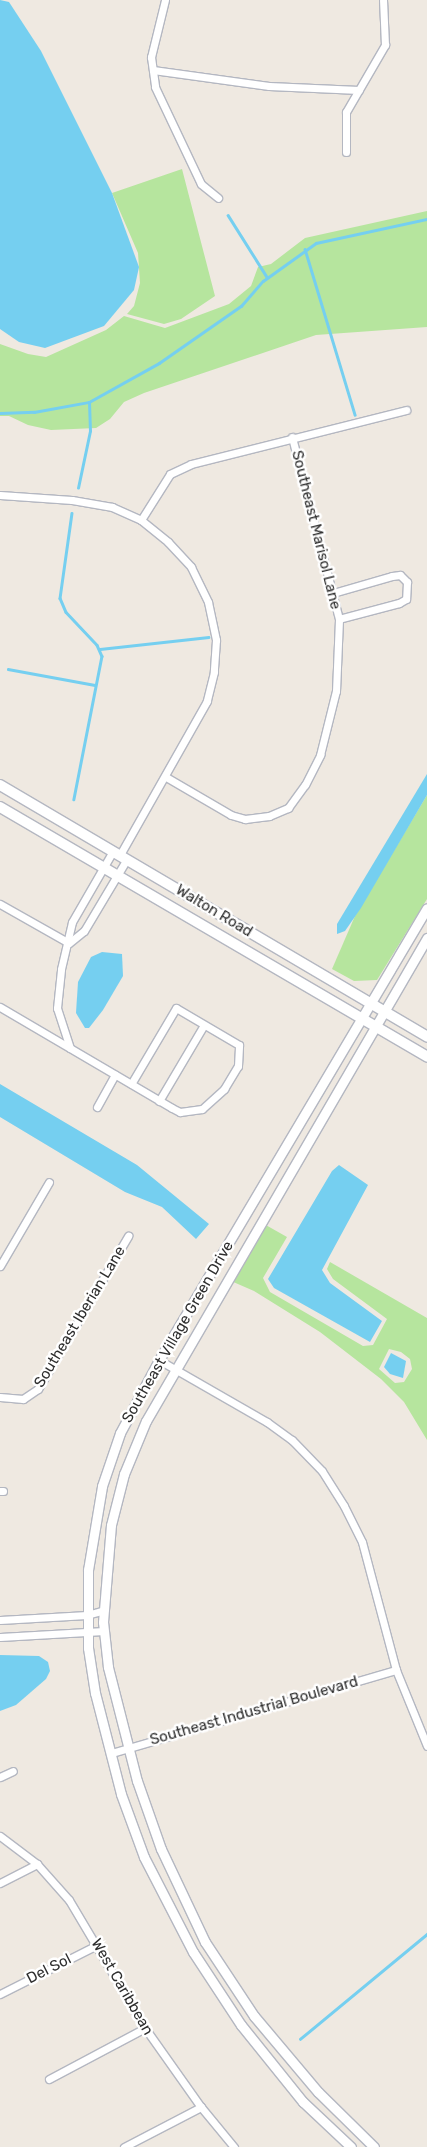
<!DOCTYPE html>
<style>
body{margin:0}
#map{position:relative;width:427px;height:2147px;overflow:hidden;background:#efe9e1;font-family:Rubik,sans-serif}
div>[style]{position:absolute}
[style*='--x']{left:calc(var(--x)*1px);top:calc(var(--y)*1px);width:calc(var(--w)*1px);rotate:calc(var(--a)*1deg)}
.green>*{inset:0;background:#b6e59e}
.water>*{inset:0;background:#75cff0}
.stream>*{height:2.5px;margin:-1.25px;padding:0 1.25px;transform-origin:1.25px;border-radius:1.25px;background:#75cff0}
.roads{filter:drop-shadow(1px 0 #b4b7c1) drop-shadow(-1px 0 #b4b7c1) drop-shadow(0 1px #b4b7c1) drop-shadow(0 -1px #b4b7c1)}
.minor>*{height:7px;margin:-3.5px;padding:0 3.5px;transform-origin:3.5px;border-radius:3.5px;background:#fff}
.tertiary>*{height:9px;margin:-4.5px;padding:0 4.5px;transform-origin:4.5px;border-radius:4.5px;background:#fff}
.secondary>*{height:10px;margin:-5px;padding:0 5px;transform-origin:5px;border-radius:5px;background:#fff}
span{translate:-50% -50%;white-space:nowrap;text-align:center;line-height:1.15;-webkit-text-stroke:5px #fff;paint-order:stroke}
.street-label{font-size:15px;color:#2e2e2e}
</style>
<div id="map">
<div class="green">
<div style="clip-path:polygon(182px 169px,215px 296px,181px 319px,164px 324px,127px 314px,134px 306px,140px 283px,138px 253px,112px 193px)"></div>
<div style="clip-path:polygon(427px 211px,427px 327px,316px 335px,144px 393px,124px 402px,110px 419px,96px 428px,51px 430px,28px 425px,9px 416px,0 416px,0 344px,28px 354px,46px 357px,106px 330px,124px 316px,165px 328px,229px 304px,251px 286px,258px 267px,271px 264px,305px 238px)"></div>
<div style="clip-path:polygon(427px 795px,427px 899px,377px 980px,354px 981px,332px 969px,355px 916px)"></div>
<div style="clip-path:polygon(evenodd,264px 1224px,287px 1237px,263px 1278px,270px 1292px,363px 1346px,373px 1345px,387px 1319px,333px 1279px,327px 1269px,330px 1262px,427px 1318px,427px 1440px,404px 1402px,381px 1379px,320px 1332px,254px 1291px,231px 1281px,264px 1224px,389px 1349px,401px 1352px,410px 1359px,412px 1369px,404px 1382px,395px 1383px,379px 1369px,389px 1349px)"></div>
</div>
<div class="water">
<div style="clip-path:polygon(0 0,9px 2px,41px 51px,112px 193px,139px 267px,134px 290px,104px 326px,45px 348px,19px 342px,0 329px)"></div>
<div style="clip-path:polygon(427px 774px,427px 795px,361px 908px,345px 931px,337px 934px,337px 924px)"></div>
<div style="clip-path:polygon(102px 952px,122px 954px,123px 976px,103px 1010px,89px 1028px,85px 1028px,76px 1013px,78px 982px,91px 957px)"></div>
<div style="clip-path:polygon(0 1084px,137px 1165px,209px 1224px,196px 1239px,162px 1207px,125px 1192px,0 1117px)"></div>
<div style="clip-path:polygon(339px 1165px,368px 1185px,322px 1270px,330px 1283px,382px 1321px,370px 1342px,274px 1288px,268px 1279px,332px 1171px)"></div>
<div style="clip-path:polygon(391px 1353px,406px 1361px,403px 1378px,390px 1374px,384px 1367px)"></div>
<div style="clip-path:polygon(0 1655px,39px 1656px,48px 1662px,50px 1671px,46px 1679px,16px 1705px,0 1711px)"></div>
</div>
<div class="stream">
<div style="--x:228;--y:215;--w:73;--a:57.8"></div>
<div style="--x:305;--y:249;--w:173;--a:73.2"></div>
<div style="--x:0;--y:413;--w:34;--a:-2"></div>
<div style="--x:34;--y:412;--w:56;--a:-10.3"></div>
<div style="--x:89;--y:402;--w:80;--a:-29.1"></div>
<div style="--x:159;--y:363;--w:100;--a:-34.8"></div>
<div style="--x:241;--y:306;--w:33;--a:-49"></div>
<div style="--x:263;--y:281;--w:65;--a:-35.6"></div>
<div style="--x:316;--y:243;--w:114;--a:-12.2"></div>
<div style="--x:78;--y:488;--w:58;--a:-78.1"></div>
<div style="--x:90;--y:431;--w:28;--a:-92"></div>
<div style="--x:72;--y:513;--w:86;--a:98"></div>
<div style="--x:60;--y:598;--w:15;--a:67"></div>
<div style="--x:66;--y:612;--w:45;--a:46.8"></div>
<div style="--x:97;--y:645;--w:12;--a:66"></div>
<div style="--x:102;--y:656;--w:146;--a:101.1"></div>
<div style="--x:100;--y:649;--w:109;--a:-6.3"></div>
<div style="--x:8;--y:669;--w:88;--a:10.4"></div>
<div style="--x:300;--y:2039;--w:165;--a:-39.6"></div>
</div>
<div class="roads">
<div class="minor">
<div style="--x:165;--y:0;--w:59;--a:103.8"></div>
<div style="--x:151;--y:57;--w:30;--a:82"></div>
<div style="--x:155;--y:87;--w:107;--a:64.6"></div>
<div style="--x:201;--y:184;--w:22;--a:39"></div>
<div style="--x:153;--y:70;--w:117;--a:7.9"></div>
<div style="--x:269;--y:86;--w:90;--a:2.5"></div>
<div style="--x:346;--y:152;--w:40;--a:-90"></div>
<div style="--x:346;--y:112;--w:78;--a:-59.8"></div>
<div style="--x:385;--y:45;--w:45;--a:-92.5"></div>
<div style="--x:0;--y:495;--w:72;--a:4"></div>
<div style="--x:72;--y:500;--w:41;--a:9.9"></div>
<div style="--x:112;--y:507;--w:32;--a:24"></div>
<div style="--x:141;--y:520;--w:35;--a:39"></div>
<div style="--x:168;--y:542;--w:34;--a:47"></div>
<div style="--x:191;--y:567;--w:39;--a:64"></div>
<div style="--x:208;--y:602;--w:39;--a:78"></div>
<div style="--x:216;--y:640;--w:32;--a:94"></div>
<div style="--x:214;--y:672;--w:30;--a:104"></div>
<div style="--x:207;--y:701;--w:177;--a:119.5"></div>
<div style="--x:141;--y:520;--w:54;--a:-57.8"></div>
<div style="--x:170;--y:474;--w:23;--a:-25"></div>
<div style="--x:191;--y:464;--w:222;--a:-14.1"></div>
<div style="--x:333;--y:593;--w:61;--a:-16.1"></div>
<div style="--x:392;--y:576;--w:8;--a:-7"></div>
<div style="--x:400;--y:575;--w:10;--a:45"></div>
<div style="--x:407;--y:582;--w:17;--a:93"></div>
<div style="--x:406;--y:599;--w:8;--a:150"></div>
<div style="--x:399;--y:603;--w:62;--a:165.1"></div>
<div style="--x:166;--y:777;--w:75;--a:30.3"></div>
<div style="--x:231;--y:815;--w:15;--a:16"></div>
<div style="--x:245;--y:819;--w:24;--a:-7"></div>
<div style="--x:269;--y:816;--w:21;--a:-23"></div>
<div style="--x:288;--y:808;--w:29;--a:-54"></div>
<div style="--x:305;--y:785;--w:34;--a:-63"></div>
<div style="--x:320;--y:755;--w:66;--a:-76"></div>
<div style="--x:336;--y:691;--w:72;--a:-87.6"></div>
<div style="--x:339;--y:619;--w:188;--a:-104.5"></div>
<div style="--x:0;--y:904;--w:79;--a:29.5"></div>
<div style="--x:69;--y:943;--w:19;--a:-39"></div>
<div style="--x:84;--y:931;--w:84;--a:-59.2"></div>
<div style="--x:0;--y:1007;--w:199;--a:30.4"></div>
<div style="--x:172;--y:1108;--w:9;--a:27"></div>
<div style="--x:180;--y:1112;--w:22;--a:-8"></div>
<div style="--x:202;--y:1109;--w:30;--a:-42"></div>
<div style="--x:224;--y:1089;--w:27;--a:-59"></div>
<div style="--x:238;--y:1066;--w:21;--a:-87"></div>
<div style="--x:239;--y:1045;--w:73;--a:-149.6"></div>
<div style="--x:176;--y:1008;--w:88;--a:120.6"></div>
<div style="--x:70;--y:1048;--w:42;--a:-108"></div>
<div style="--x:57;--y:1008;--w:39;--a:-84"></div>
<div style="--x:61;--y:969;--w:48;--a:-76.8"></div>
<div style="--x:72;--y:922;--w:82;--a:-60"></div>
<div style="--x:159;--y:1101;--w:88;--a:-59.4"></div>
<div style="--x:97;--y:1107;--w:37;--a:-61"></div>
<div style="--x:0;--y:1266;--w:97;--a:-59.7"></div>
<div style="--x:159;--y:1360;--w:125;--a:29.9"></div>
<div style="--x:267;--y:1422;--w:31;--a:36"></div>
<div style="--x:292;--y:1440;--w:43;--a:45.9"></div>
<div style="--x:322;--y:1471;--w:41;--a:57.8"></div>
<div style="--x:344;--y:1506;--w:40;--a:63.4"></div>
<div style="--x:362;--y:1542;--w:132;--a:75.1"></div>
<div style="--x:396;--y:1670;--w:82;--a:67.8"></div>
<div style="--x:0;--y:1397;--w:23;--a:5"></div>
<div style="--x:23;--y:1399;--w:18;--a:-34"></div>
<div style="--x:38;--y:1389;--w:178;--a:-59.5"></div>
<div style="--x:0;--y:1491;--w:3;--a:0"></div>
<div style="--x:0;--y:1620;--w:87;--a:-3.3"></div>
<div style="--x:87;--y:1615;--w:18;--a:-16"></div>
<div style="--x:0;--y:1637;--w:104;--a:-3.3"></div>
<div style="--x:112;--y:1753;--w:296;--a:-16.3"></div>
<div style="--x:0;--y:1777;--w:14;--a:-25"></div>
<div style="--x:0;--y:1836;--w:46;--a:37.1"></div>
<div style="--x:37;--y:1864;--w:48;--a:48.4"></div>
<div style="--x:69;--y:1900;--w:149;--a:59.3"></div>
<div style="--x:145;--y:2028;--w:97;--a:54.7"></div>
<div style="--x:201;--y:2107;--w:52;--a:50.5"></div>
<div style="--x:0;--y:1883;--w:42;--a:-27.2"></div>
<div style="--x:0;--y:1994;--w:109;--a:-26.8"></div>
<div style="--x:49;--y:2079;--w:109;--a:-28"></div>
<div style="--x:124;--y:2147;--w:87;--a:-27.5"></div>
</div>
<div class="tertiary">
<div style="--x:351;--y:2147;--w:66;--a:-136.8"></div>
<div style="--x:303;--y:2102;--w:99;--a:-128.8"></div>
<div style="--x:241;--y:2025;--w:87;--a:-123.3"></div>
<div style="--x:193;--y:1952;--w:107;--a:-117.3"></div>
<div style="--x:144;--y:1857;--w:67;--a:-110.1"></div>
<div style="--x:121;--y:1794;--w:104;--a:-104.4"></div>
<div style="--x:95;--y:1693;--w:46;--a:-98.8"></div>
<div style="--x:88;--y:1648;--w:78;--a:-90"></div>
<div style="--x:88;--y:1570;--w:85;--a:-80.5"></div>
<div style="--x:102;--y:1486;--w:56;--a:-71.2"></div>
<div style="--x:120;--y:1433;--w:83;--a:-61.9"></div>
<div style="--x:159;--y:1360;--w:525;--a:-59.34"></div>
<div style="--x:374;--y:2147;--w:78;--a:-135.5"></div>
<div style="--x:318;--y:2092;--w:99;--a:-130.1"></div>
<div style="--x:254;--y:2016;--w:89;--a:-123.5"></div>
<div style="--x:205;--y:1942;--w:103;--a:-115.3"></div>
<div style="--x:161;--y:1849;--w:72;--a:-109.4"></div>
<div style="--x:137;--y:1781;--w:118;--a:-104.3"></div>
<div style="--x:108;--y:1667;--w:45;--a:-96.3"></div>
<div style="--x:103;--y:1622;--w:97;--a:-85.3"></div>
<div style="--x:111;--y:1525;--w:53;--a:-75.7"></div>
<div style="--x:124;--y:1474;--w:57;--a:-67.5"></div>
<div style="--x:146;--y:1421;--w:559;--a:-59.81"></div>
</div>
<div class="secondary">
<div style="--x:0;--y:785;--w:496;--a:30.5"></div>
<div style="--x:0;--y:807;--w:495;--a:30.3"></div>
</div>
</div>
<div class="street-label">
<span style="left:316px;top:530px;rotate:76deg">Southeast Marisol Lane</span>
<span style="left:214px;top:911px;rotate:31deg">Walton Road</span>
<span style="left:80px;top:1317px;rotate:-59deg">Southeast Iberian Lane</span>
<span style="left:178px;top:1332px;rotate:-60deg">Southeast Village Green Drive</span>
<span style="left:254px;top:1711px;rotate:-16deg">Southeast Industrial Boulevard</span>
<span style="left:49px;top:1969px;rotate:-27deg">Del Sol</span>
<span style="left:122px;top:1987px;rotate:60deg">West Caribbean</span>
</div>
</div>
